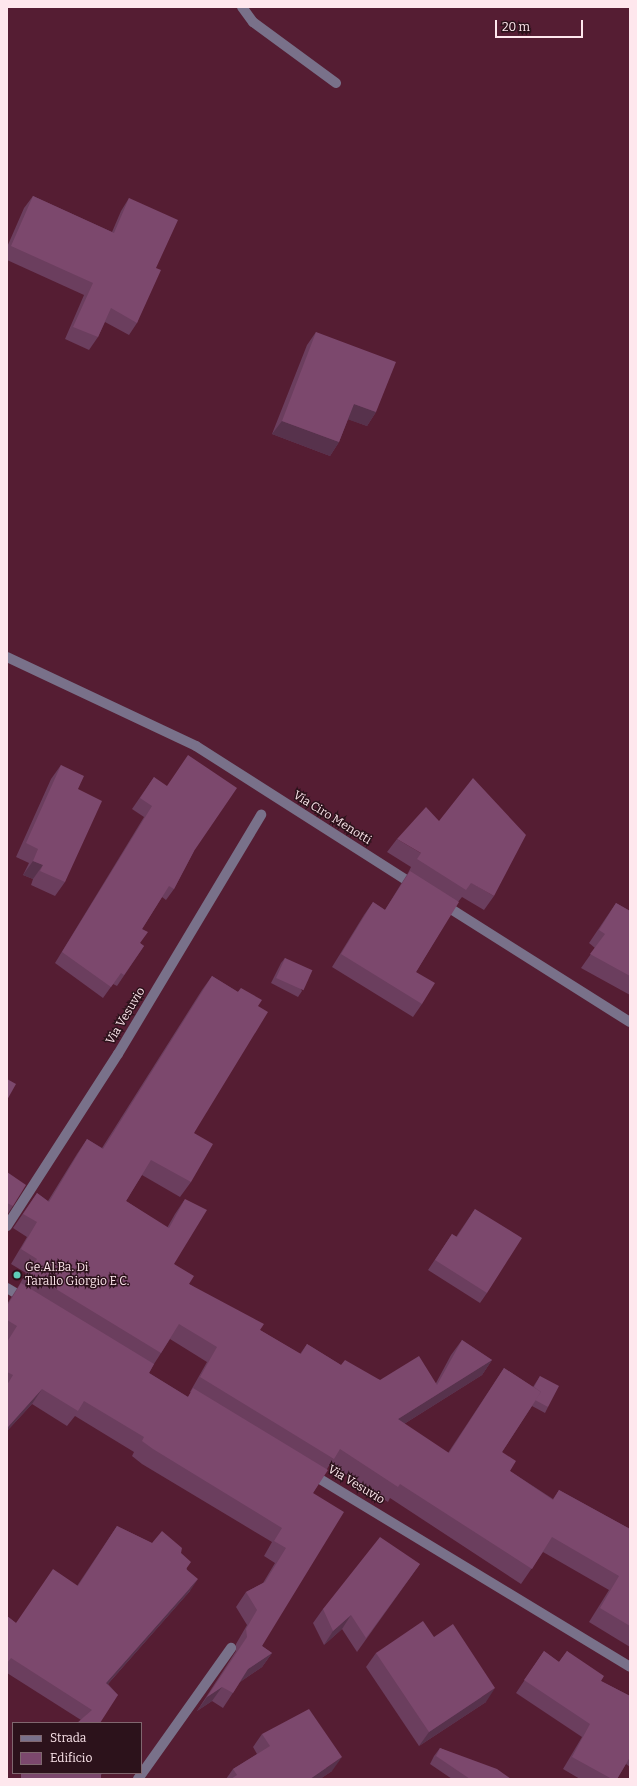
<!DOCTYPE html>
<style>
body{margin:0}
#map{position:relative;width:637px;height:1786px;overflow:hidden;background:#551d33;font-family:Bitter,serif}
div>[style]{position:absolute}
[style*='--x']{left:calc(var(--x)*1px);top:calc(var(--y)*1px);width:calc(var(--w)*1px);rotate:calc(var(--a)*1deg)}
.minor>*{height:10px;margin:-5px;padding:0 5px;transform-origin:5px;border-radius:5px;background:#79718a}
.wall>*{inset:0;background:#6b3e5e}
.shaded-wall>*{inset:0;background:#57324c}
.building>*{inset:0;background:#7c486d;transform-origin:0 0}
.dots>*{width:11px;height:11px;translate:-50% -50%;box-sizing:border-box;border:2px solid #2c121b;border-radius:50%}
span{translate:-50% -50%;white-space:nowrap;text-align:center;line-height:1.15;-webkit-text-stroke:3px #2c121b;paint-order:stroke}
.street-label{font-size:12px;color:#fee7ed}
.poi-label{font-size:12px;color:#fee7ed}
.left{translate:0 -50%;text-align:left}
.frame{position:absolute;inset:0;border:8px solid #fee7ed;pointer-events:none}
.legend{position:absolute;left:12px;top:1722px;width:130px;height:52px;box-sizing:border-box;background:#2c121b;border:1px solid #80676f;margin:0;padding:5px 7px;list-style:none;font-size:12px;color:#fee7ed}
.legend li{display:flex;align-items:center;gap:8px;height:20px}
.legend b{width:20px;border:1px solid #80676f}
.scale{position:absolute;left:495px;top:20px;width:88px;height:18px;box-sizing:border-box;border:2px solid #fee7ed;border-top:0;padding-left:5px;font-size:12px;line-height:14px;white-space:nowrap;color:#fee7ed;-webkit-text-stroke:3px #2c121b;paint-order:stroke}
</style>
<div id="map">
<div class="minor">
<div style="--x:242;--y:7;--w:19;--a:54"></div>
<div style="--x:253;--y:22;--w:103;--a:36.3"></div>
<div style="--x:7;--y:657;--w:209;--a:25.2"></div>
<div style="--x:196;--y:746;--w:259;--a:32.5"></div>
<div style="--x:443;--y:904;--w:221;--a:32.3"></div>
<div style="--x:7;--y:1226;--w:205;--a:-57.2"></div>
<div style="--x:118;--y:1054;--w:279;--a:-59.1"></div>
<div style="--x:7;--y:1288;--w:21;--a:31"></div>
<div style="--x:310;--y:1473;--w:374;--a:31.2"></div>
<div style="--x:138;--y:1779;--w:161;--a:-54.6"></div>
</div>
<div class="wall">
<div style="clip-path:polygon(33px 196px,112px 232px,121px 211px,129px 198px,156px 268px,137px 323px,129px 335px,105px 322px,98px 337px,89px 350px,65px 339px,84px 295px,7px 260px,7px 247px,24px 208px)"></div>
<div style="clip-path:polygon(316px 332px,376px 412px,367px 426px,348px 419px,339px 442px,330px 456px,272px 434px,307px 345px)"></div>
<div style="clip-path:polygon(61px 765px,78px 789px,65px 882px,55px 896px,31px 885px,33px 879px,23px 875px,29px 863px,16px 857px,51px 779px)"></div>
<div style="clip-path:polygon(154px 777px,194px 851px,174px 889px,166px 900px,162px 897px,142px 929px,140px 943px,144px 946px,117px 986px,113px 984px,103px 998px,55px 963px,144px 817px,132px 809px)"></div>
<div style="clip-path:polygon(397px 839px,494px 896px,484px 910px,462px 897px,458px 902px,416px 972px,422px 1004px,413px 1017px,332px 967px,364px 915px,373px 902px,385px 910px,401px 884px,408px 873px,411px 867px,387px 852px)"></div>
<div style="clip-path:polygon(616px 903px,630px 911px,630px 995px,581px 968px,595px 948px,589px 943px)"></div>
<div style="clip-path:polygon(285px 958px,302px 991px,298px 997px,271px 983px,281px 963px)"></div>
<div style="clip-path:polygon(evenodd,212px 976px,238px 992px,241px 988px,194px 1133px,191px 1182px,180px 1197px,142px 1175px,126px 1201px,167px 1228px,175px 1214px,185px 1199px,174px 1264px,189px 1284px,260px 1330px,300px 1354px,307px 1344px,341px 1365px,380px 1380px,436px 1383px,451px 1355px,462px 1340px,492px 1360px,482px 1375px,404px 1424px,448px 1453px,504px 1368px,533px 1387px,540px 1376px,548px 1407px,545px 1413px,532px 1406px,502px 1452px,510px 1471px,553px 1499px,559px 1490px,630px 1529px,630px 1647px,589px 1622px,609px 1590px,543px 1552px,521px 1584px,390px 1498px,388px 1502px,330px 1464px,313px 1493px,262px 1646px,272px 1653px,262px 1667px,240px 1682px,223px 1708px,212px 1701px,197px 1711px,236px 1651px,236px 1644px,247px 1625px,236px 1607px,246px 1592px,263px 1583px,275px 1563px,264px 1556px,272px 1542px,142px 1464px,132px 1456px,134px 1452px,75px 1416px,67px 1426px,32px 1404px,7px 1431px,7px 1304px,18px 1287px,26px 1273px,11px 1264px,27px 1237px,13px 1228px,37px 1193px,48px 1201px,77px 1154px,87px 1139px,102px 1148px,202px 990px,212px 976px,170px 1339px,207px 1362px,190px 1392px,191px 1392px,188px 1397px,149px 1373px,154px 1364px,170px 1339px)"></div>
<div style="clip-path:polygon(7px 1172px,13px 1206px,7px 1215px)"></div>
<div style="clip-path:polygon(475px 1209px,487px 1293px,480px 1303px,428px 1270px,452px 1234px,456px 1237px)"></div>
<div style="clip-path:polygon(117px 1526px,152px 1543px,181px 1553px,187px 1569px,190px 1591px,108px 1684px,118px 1695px,81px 1720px,7px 1673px,7px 1616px,16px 1623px,77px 1586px)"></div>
<div style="clip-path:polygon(420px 1564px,357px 1652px,342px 1629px,324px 1645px,313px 1623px,323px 1609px)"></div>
<div style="clip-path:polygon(434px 1637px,486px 1702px,419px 1746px,366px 1667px,376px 1653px)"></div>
<div style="clip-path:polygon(544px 1651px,559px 1662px,567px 1651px,601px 1681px,630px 1696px,630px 1767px,626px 1764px,617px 1779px,580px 1779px,563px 1769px,582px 1737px,516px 1693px)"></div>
<div style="clip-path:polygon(262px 1734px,332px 1771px,320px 1779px,226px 1779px,233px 1769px,257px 1754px,253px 1747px)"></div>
<div style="clip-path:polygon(440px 1748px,511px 1779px,452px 1779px,430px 1764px,434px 1756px)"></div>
</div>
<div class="shaded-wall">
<div style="clip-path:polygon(354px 404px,376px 412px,367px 426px,344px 418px)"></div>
<div style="clip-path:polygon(282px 421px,339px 442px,330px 456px,272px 434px)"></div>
<div style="clip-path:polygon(33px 861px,43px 865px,33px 879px,23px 875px)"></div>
<div style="clip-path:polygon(492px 1360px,482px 1375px,388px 1434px,398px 1419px)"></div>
<div style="clip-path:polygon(42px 1389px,32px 1404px,7px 1431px,7px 1428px)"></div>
<div style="clip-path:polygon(198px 1579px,190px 1591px,98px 1695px,106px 1683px)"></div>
<div style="clip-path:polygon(351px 1615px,342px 1629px,324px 1645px,333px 1631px)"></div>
<div style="clip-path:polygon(272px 1653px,262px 1667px,237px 1684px,248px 1669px)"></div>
<div style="clip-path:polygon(222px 1687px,212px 1701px,197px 1711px,207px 1697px)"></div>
<div style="clip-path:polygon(495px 1688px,486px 1702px,419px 1746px,429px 1732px)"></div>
<div style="clip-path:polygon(342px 1757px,332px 1771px,320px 1779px,310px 1779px)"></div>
<div style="clip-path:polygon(101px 1773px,103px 1773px,98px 1779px,95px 1779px)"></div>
</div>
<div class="building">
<div style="clip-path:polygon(33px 196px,114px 233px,129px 198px,178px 220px,156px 268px,161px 270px,137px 323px,111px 308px,98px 337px,73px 327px,93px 283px,11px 246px)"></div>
<div style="clip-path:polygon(316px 332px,396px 362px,376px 412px,354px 404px,339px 442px,282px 421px)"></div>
<div style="clip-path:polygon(188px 755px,237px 788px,194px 851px,174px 889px,169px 886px,142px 929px,148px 932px,140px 943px,144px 946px,124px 975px,121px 973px,111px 987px,62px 952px,152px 806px,140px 798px,154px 777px,167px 786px)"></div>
<div style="clip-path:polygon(61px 765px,84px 776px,78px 789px,102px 801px,65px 882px,40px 871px,43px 865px,33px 861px,38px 849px,26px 843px)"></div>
<div style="clip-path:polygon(473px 778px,526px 835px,494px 896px,471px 883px,466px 890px,417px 859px,421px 853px,397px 839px,426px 807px,439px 821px)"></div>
<div style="clip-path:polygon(410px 871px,459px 902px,416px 972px,435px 983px,422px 1004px,341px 954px,373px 902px,385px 910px)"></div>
<div style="clip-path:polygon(616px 903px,630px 911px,630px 976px,590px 954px,605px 934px,599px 930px)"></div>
<div style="left:285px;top:958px;width:30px;height:22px;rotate:24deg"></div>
<div style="clip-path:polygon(212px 976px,238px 992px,241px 988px,262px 1000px,258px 1006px,268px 1012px,194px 1133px,213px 1144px,191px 1182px,151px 1160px,126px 1201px,169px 1228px,185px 1199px,207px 1210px,174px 1264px,194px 1276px,189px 1284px,264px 1324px,260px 1330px,301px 1354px,307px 1344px,341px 1365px,345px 1360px,380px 1380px,419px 1356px,437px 1385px,462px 1340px,492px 1360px,398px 1419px,449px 1453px,504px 1368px,541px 1392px,502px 1452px,516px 1461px,510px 1471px,553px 1500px,559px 1490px,630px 1529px,630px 1626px,600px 1608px,619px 1576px,552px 1537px,532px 1569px,400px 1484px,398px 1487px,340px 1449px,334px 1459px,200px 1377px,217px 1347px,179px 1324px,161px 1353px,28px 1272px,37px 1259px,21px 1249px,37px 1222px,23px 1214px,37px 1193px,49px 1202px,87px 1139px,103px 1149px)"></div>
<div style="clip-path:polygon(7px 1079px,16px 1084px,7px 1100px)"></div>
<div style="clip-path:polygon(7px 1172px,26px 1185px,13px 1206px,7px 1203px)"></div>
<div style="clip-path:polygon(475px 1209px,522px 1238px,487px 1293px,435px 1260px,452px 1234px,457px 1237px)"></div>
<div style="clip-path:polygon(21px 1283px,154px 1364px,149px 1373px,188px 1397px,193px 1388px,328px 1470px,313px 1493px,344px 1512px,262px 1646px,272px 1653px,248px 1669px,233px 1693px,222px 1687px,207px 1697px,247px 1637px,246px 1629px,257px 1610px,246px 1592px,265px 1582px,286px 1548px,274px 1541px,282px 1528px,153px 1449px,142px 1441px,144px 1437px,84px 1401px,78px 1411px,42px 1389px,7px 1428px,7px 1385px,13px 1375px,7px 1372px,7px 1342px,17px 1326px,7px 1320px,7px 1306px)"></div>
<div style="clip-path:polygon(540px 1376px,559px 1386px,548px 1407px,535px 1400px,541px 1392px,534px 1387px)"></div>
<div style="clip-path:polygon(117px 1526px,152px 1543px,162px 1531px,182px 1548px,181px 1553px,191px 1562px,186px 1569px,198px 1579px,106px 1683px,118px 1695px,100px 1723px,77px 1723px,92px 1710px,11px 1658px,7px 1663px,7px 1616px,16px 1623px,53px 1569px,78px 1586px)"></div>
<div style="clip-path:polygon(380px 1537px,420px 1564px,366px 1638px,351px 1615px,333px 1631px,323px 1609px)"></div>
<div style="clip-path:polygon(423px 1621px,434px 1637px,453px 1624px,495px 1688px,429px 1732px,376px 1653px)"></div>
<div style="clip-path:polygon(544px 1651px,559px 1662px,567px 1651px,604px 1676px,601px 1681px,630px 1696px,630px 1757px,617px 1779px,612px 1779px,572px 1757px,590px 1724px,524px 1680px)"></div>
<div style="clip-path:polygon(309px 1709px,342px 1757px,310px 1779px,231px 1779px,237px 1775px,233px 1769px,270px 1746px,262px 1734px)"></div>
<div style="clip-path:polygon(440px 1748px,497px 1769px,511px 1779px,470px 1779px,436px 1756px)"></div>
<div style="left:21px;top:1773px;width:80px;height:7px"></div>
</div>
<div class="dots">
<div style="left:17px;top:1275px;background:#5eceb8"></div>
</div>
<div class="street-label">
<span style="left:332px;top:818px;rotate:32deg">Via Ciro Menotti</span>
<span style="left:126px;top:1016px;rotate:-59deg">Via Vesuvio</span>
<span style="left:356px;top:1485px;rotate:31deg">Via Vesuvio</span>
</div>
<div class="poi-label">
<span class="left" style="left:25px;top:1275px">Ge.Al.Ba. Di<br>Tarallo Giorgio E C.</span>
</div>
<div class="frame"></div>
<ul class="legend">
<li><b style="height:5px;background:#79718a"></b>Strada</li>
<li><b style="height:11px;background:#7c486d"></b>Edificio</li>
</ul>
<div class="scale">20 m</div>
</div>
